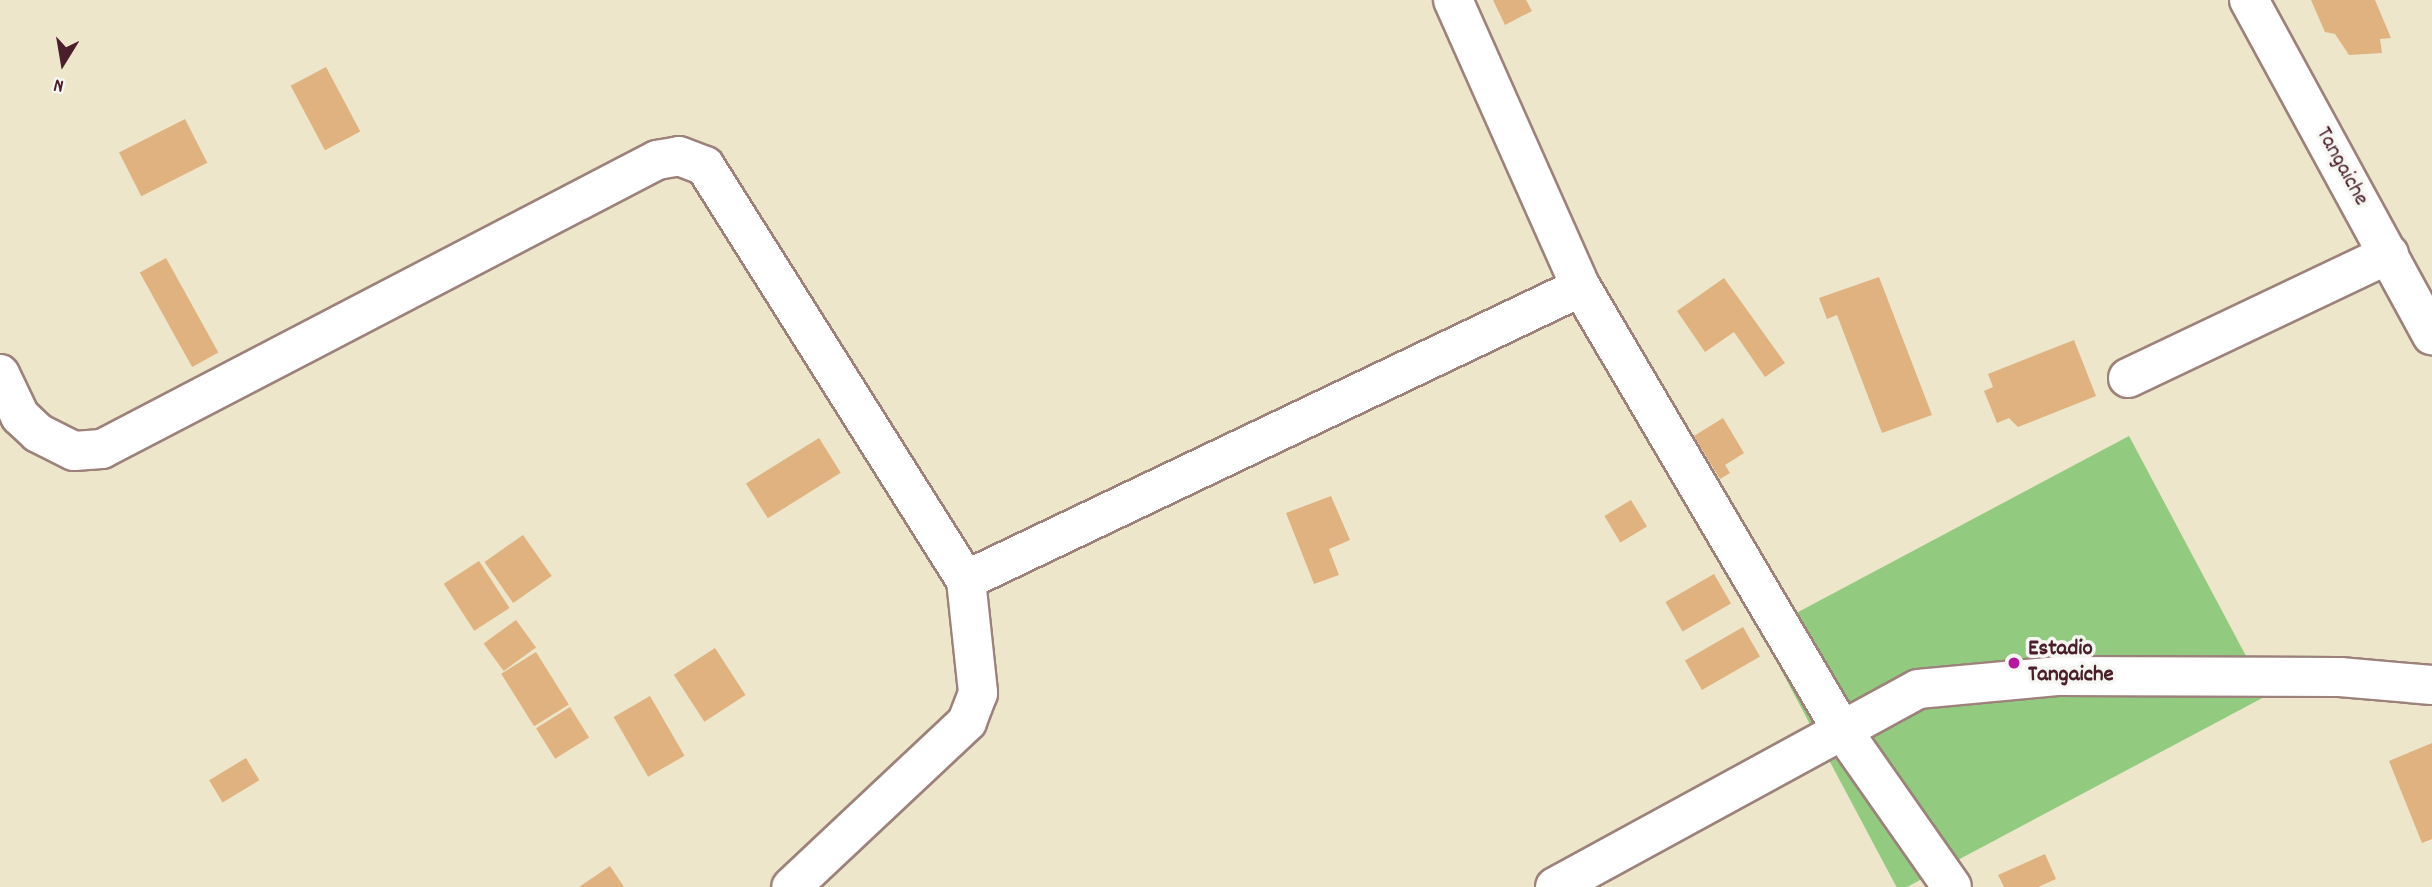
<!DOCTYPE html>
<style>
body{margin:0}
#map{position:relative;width:2432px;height:887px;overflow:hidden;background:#ede6cb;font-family:Dekko,sans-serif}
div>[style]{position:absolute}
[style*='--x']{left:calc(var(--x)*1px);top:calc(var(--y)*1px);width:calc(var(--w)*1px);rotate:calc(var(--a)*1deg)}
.green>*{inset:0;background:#92cb7f;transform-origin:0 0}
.building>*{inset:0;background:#dfb27f;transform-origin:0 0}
.roads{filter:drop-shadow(2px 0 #9c827b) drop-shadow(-2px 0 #9c827b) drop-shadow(0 2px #9c827b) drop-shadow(0 -2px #9c827b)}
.minor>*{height:38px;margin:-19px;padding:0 19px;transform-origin:19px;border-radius:19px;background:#fff}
.dots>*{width:19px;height:19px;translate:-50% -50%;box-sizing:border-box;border:4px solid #f6f6f2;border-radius:50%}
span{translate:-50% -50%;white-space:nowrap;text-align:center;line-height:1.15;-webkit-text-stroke:7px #f6f6f2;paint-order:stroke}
.street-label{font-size:23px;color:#4a1f2b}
.poi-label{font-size:23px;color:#4a1f2b;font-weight:700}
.left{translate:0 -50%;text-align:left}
.north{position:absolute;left:28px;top:28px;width:70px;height:70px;-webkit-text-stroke:5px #f6f6f2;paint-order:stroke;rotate:191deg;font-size:19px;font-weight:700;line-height:28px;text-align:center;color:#4a1f2b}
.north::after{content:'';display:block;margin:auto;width:24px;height:32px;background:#4a1f2b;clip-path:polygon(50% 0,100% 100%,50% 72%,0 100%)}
</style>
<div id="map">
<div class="green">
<div style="left:2129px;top:436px;width:294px;height:417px;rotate:62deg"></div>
</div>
<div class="building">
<div style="clip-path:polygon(1493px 0,1526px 0,1532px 11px,1505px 25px)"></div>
<div style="clip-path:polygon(2311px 0,2375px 0,2391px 38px,2380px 39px,2382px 53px,2349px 55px,2335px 34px,2325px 32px)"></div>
<div style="left:326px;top:67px;width:73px;height:40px;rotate:62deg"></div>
<div style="left:185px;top:119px;width:49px;height:74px;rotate:63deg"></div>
<div style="left:166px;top:258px;width:108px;height:30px;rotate:61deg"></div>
<div style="clip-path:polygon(1879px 277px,1932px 415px,1882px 433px,1837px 315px,1827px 319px,1819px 298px)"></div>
<div style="clip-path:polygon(1724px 278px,1785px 363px,1765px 377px,1734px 332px,1705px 352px,1677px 311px)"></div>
<div style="clip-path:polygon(2074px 340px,2096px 396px,2018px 427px,2009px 418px,1997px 423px,1984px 391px,1993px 387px,1988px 374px)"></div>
<div style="clip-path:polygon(1723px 418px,1744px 453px,1725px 465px,1730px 473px,1720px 479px,1694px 436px)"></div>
<div style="left:819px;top:438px;width:41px;height:86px;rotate:58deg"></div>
<div style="clip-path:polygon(1331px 496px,1350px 540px,1329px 549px,1339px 575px,1314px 584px,1286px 513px)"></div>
<div style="left:1631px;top:500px;width:31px;height:31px;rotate:59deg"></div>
<div style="left:523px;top:535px;width:50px;height:47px;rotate:55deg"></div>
<div style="left:479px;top:561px;width:56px;height:42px;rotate:57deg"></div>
<div style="left:1714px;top:574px;width:34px;height:56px;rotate:60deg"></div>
<div style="left:516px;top:620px;width:34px;height:40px;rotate:54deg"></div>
<div style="left:1743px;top:627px;width:34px;height:67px;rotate:60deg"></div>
<div style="left:715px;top:648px;width:56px;height:49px;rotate:57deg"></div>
<div style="left:536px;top:652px;width:62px;height:41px;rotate:58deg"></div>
<div style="left:650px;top:696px;width:69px;height:42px;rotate:60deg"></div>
<div style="left:570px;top:707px;width:36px;height:40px;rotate:58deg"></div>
<div style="clip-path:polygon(2432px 743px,2432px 839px,2422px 843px,2389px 761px)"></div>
<div style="left:246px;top:758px;width:26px;height:43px;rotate:59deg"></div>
<div style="clip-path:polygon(2045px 854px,2056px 879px,2038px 887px,2004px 887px,1998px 875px)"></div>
<div style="clip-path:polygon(610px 866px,624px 887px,579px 887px)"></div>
</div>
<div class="roads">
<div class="minor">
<div style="--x:1453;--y:0;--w:314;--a:66"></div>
<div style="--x:1581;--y:287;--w:511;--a:59.52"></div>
<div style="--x:1840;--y:727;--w:195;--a:55"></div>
<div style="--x:2249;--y:0;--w:382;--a:61.4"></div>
<div style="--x:0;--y:374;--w:47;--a:64.5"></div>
<div style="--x:20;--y:416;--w:25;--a:43"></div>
<div style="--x:38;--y:433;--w:40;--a:26.6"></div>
<div style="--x:74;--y:451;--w:28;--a:-4"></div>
<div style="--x:102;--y:449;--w:626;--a:-27.51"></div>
<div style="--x:657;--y:160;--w:22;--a:-10"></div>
<div style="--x:679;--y:156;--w:28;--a:21"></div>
<div style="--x:705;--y:166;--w:489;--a:57.8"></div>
<div style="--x:966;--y:580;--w:114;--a:83.9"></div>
<div style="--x:978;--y:693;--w:31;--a:111"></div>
<div style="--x:967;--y:722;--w:241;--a:136.8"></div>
<div style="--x:2128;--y:378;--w:289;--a:-25.4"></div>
<div style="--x:966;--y:580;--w:681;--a:-25.47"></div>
<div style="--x:1555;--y:887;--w:413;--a:-28.6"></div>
<div style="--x:1918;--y:689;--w:142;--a:-5.3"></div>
<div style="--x:2059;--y:676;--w:281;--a:0.2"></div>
<div style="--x:2340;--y:677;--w:92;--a:5"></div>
</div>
</div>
<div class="dots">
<div style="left:2014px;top:663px;background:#b5179e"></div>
</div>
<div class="street-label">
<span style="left:2341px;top:167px;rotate:61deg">Tangaiche</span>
</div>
<div class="poi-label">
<span class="left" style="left:2028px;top:663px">Estadio<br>Tangaiche</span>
</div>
<div class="north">N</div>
</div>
